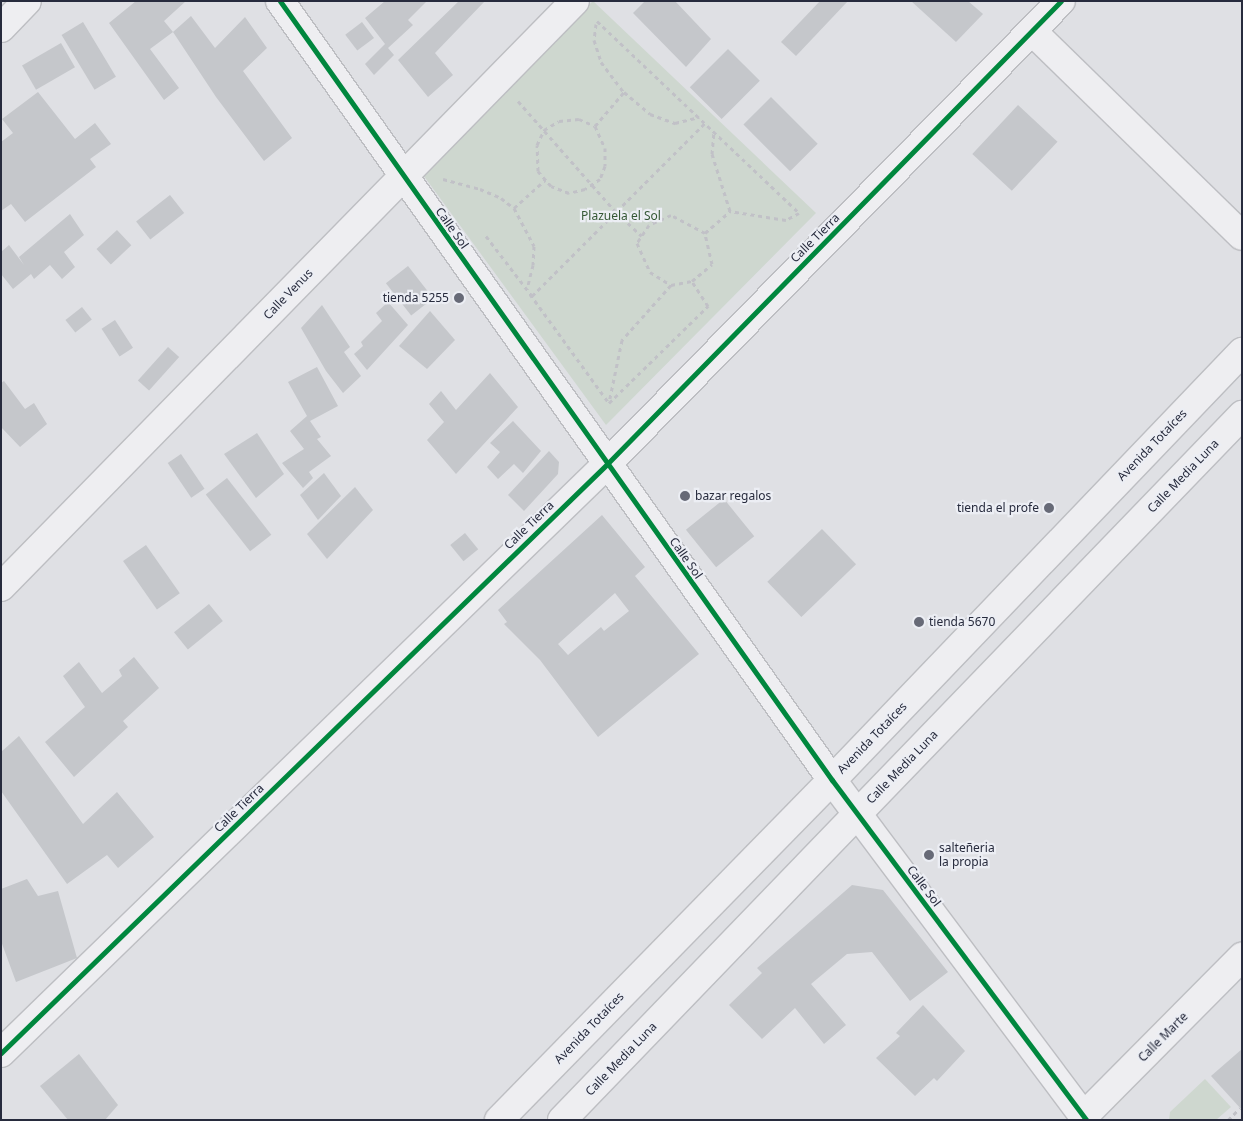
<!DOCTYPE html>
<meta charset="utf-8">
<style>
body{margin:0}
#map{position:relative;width:1243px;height:1121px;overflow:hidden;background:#dfe0e4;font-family:"Noto Sans",sans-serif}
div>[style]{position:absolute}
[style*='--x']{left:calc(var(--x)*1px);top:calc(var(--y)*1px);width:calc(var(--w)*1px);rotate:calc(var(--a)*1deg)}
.green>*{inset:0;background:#ced7cf}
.building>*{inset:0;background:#c5c7cb;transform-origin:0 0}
.path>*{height:3px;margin-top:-1.5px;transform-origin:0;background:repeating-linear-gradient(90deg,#c1c1c7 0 4px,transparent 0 8px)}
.roads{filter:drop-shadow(1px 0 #bdbec2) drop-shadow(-1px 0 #bdbec2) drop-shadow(0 1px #bdbec2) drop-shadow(0 -1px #bdbec2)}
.minor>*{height:28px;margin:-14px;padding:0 14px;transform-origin:14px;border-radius:14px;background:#eeeef1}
.cycleway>*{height:5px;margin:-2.5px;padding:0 2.5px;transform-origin:2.5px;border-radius:2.5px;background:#00873e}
.dots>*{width:14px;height:14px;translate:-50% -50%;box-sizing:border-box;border:2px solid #eceef4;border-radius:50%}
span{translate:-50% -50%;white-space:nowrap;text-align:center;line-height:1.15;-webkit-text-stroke:4.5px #eceef4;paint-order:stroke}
.park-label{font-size:12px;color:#355835}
.street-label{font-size:12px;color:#272b3d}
.poi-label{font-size:12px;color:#272b3d}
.right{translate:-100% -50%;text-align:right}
.left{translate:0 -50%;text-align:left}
.frame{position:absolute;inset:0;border:2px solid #272b3d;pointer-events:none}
</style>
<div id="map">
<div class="green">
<div style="clip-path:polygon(593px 1px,816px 213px,606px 425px,418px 168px)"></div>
<div style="clip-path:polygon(1205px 1079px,1231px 1107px,1216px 1120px,1169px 1120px,1170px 1112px)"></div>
</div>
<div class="building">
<div style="clip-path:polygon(136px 1px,186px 1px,164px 21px,173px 32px,191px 16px,215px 48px,245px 17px,267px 48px,243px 71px,292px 138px,264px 161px,216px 97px,173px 32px,150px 49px,179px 88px,164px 100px,109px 23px)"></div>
<div style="clip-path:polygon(385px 1px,427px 1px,408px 20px,413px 25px,388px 48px,394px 55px,374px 75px,365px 64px,385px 44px,365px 18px)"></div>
<div style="clip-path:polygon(459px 1px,485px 1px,435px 53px,453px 75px,428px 97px,398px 60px)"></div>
<div style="clip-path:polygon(645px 1px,675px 1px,711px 39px,686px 67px,633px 13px)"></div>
<div style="clip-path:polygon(820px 1px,848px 1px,796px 56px,781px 42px)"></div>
<div style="clip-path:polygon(911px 1px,968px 1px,983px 14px,956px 42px)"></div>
<div style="left:83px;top:22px;width:64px;height:25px;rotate:59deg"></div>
<div style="left:362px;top:22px;width:20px;height:21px;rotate:53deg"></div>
<div style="left:61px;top:43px;width:28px;height:45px;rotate:60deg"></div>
<div style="left:728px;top:49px;width:45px;height:54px;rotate:45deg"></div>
<div style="clip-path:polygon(38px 92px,75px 139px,95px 123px,111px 144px,90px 159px,96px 167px,25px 222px,11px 204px,1px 211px,1px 142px,13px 133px,2px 119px)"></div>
<div style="left:771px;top:97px;width:66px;height:39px;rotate:45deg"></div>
<div style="left:1018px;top:105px;width:54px;height:67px;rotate:43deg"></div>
<div style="left:170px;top:195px;width:23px;height:43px;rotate:52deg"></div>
<div style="clip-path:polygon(70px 214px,84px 235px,64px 252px,75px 267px,62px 279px,50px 265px,34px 279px,31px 274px,13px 289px,1px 274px,1px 252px,9px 245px,24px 265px,19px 257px)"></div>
<div style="left:117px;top:230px;width:21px;height:28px;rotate:47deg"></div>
<div style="left:408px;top:266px;width:41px;height:28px;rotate:52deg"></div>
<div style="clip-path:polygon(388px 302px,408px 325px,367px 370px,354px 354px,363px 346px,361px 342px,382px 321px,376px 313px)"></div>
<div style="clip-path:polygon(322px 305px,350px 347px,344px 352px,361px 376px,343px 393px,326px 371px,301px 328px)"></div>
<div style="left:82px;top:307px;width:16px;height:21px;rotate:52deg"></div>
<div style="clip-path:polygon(430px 311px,455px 340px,427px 369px,399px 346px)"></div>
<div style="left:115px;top:320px;width:33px;height:16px;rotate:57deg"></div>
<div style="left:168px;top:347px;width:15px;height:45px;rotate:42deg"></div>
<div style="clip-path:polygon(317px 367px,338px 406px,310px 421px,321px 437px,317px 439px,331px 456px,309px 472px,313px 478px,303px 488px,282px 463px,304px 449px,290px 431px,307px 416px,288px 382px)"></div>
<div style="clip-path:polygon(490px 373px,518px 407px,456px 474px,427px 440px,444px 422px,429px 404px,441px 391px,456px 410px)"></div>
<div style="clip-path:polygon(4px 381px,25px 409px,34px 403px,47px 424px,20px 447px,1px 427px,1px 383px)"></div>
<div style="clip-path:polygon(513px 421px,541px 451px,523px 473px,514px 464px,498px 479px,487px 467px,500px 452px,490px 443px)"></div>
<div style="clip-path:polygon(257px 433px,284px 474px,256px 498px,224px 454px)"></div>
<div style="clip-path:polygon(549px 451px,559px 462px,558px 474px,524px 511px,508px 495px)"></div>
<div style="left:181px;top:454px;width:42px;height:16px;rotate:56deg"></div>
<div style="clip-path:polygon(324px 473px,341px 496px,318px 520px,300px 495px)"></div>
<div style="left:227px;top:478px;width:72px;height:27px;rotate:52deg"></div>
<div style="clip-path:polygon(355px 487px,373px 510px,327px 559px,307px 534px)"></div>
<div style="left:724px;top:499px;width:48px;height:49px;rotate:51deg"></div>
<div style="clip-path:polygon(evenodd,602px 515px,645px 567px,635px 576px,699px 654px,598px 737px,540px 660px,504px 624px,507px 622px,498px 610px,602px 515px,615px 593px,629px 611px,604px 631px,601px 627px,568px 655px,558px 644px,615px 593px)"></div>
<div style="left:822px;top:529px;width:49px;height:76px;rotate:46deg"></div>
<div style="left:465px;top:533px;width:21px;height:19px;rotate:51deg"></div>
<div style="left:146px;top:545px;width:59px;height:28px;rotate:55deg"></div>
<div style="left:209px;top:604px;width:22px;height:45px;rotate:51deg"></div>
<div style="clip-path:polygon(134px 657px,159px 688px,123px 721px,128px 727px,74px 777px,45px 742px,85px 707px,63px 676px,79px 662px,102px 693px,122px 676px,119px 670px)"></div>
<div style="clip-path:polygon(19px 736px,83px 824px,117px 792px,154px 837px,118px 868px,107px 855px,67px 884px,1px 791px,1px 752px)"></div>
<div style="clip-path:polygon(27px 879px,38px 896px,58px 891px,77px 958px,16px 982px,1px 941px,1px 889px)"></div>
<div style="clip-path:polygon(852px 885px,883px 890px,948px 972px,910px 1001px,872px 952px,847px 954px,811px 984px,846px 1025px,824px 1044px,795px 1008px,762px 1039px,729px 1005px,762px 973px,757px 968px)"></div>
<div style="clip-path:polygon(923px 1005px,965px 1051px,937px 1081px,934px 1078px,915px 1096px,876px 1058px,900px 1036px,896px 1033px)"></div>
<div style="clip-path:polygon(1242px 1049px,1242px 1110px,1211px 1076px)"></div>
<div style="clip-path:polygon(79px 1054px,118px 1105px,105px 1120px,68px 1120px,40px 1086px)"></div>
</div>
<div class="path">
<div style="--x:597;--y:21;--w:279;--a:43.5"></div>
<div style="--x:799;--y:213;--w:15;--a:152"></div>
<div style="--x:786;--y:220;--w:57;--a:-170.9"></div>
<div style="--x:730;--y:211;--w:60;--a:-107.5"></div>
<div style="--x:712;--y:154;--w:22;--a:-85"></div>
<div style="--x:596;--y:24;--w:16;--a:97"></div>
<div style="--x:594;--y:40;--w:23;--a:72"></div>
<div style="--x:601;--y:62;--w:38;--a:53"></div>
<div style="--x:624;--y:92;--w:34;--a:40"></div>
<div style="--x:650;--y:114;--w:27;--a:20"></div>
<div style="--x:675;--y:123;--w:25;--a:-14"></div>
<div style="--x:518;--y:101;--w:148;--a:48.6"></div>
<div style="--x:616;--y:212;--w:35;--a:43"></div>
<div style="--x:595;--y:126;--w:24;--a:66"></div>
<div style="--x:605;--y:148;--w:18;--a:90"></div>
<div style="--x:605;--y:166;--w:14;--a:111"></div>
<div style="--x:600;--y:179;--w:18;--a:146"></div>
<div style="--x:585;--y:189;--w:16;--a:166"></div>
<div style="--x:569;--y:193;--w:19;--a:-159"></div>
<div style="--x:551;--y:186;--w:20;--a:-131"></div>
<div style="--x:538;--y:171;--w:26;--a:-92"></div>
<div style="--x:537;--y:145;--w:17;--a:-65"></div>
<div style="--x:544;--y:130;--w:17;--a:-31"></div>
<div style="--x:559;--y:121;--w:20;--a:-6"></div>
<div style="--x:579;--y:119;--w:17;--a:24"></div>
<div style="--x:595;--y:126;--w:45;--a:-49.5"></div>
<div style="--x:443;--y:179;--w:38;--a:15"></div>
<div style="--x:480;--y:189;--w:23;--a:23"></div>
<div style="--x:501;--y:198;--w:16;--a:38"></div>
<div style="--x:514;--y:208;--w:42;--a:-42.1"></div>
<div style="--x:514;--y:208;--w:43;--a:62.2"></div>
<div style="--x:534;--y:246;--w:19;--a:93"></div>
<div style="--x:533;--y:265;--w:25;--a:104"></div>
<div style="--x:705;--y:233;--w:38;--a:-152"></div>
<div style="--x:671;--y:215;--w:24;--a:156"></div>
<div style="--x:649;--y:225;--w:22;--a:124"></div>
<div style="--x:637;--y:243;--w:32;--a:66"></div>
<div style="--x:650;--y:272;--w:25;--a:32"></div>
<div style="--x:671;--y:285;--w:21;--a:-11"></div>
<div style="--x:692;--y:281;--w:26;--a:-40"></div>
<div style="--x:712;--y:264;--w:32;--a:-103"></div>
<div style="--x:705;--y:233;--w:33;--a:-41"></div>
<div style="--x:486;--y:236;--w:76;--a:52.5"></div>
<div style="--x:532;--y:296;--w:245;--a:-45"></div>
<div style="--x:671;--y:285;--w:74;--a:131.7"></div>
<div style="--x:622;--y:340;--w:64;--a:101.7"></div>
<div style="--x:609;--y:403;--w:139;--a:-44.4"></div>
<div style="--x:708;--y:306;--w:30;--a:-123"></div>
<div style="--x:530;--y:294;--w:135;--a:54.1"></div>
<div style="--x:1228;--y:1120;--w:17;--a:-45"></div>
</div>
<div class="roads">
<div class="minor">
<div style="--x:280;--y:1;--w:955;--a:54.68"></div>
<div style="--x:832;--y:780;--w:424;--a:53.2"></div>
<div style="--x:1;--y:28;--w:37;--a:-46"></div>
<div style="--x:1032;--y:31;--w:293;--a:44.3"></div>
<div style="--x:1;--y:587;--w:820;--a:-45.59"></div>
<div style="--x:1;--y:1053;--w:845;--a:-44.18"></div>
<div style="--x:607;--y:464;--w:648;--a:-45.56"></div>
<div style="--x:1083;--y:1117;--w:226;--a:-45.2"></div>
<div style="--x:499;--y:1120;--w:476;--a:-45.6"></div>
<div style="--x:832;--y:780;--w:593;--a:-46.23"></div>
<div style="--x:562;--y:1120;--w:980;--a:-46.03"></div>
</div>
</div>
<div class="cycleway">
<div style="--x:280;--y:1;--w:955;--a:54.68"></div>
<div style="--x:832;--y:780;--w:424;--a:53.2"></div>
<div style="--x:1;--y:1053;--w:845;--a:-44.18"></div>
<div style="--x:607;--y:464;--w:648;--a:-45.56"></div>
</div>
<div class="dots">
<div style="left:459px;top:298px;background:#676a77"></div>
<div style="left:685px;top:496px;background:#676a77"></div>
<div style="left:1049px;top:508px;background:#676a77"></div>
<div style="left:919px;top:622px;background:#676a77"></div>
<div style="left:929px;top:855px;background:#676a77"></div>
</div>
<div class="park-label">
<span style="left:621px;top:216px">Plazuela el Sol</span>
</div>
<div class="street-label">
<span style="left:452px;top:228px;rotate:55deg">Calle Sol</span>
<span style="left:815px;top:238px;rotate:-45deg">Calle Tierra</span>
<span style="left:288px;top:294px;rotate:-46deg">Calle Venus</span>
<span style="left:1152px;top:445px;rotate:-46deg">Avenida Totaíces</span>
<span style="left:1183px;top:476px;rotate:-46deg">Calle Media Luna</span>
<span style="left:529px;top:525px;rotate:-44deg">Calle Tierra</span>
<span style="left:686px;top:558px;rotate:55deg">Calle Sol</span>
<span style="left:872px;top:738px;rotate:-46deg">Avenida Totaíces</span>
<span style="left:902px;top:767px;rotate:-46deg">Calle Media Luna</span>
<span style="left:239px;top:808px;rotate:-44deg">Calle Tierra</span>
<span style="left:924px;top:886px;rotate:53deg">Calle Sol</span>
<span style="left:589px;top:1028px;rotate:-46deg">Avenida Totaíces</span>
<span style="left:1163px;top:1037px;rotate:-45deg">Calle Marte</span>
<span style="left:621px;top:1059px;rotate:-46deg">Calle Media Luna</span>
</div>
<div class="poi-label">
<span class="right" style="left:449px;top:298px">tienda 5255</span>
<span class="left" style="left:695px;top:496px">bazar regalos</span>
<span class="right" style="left:1039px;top:508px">tienda el profe</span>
<span class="left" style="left:929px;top:622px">tienda 5670</span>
<span class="left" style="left:939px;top:855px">salteñeria<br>la propia</span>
</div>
<div class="frame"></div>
</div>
